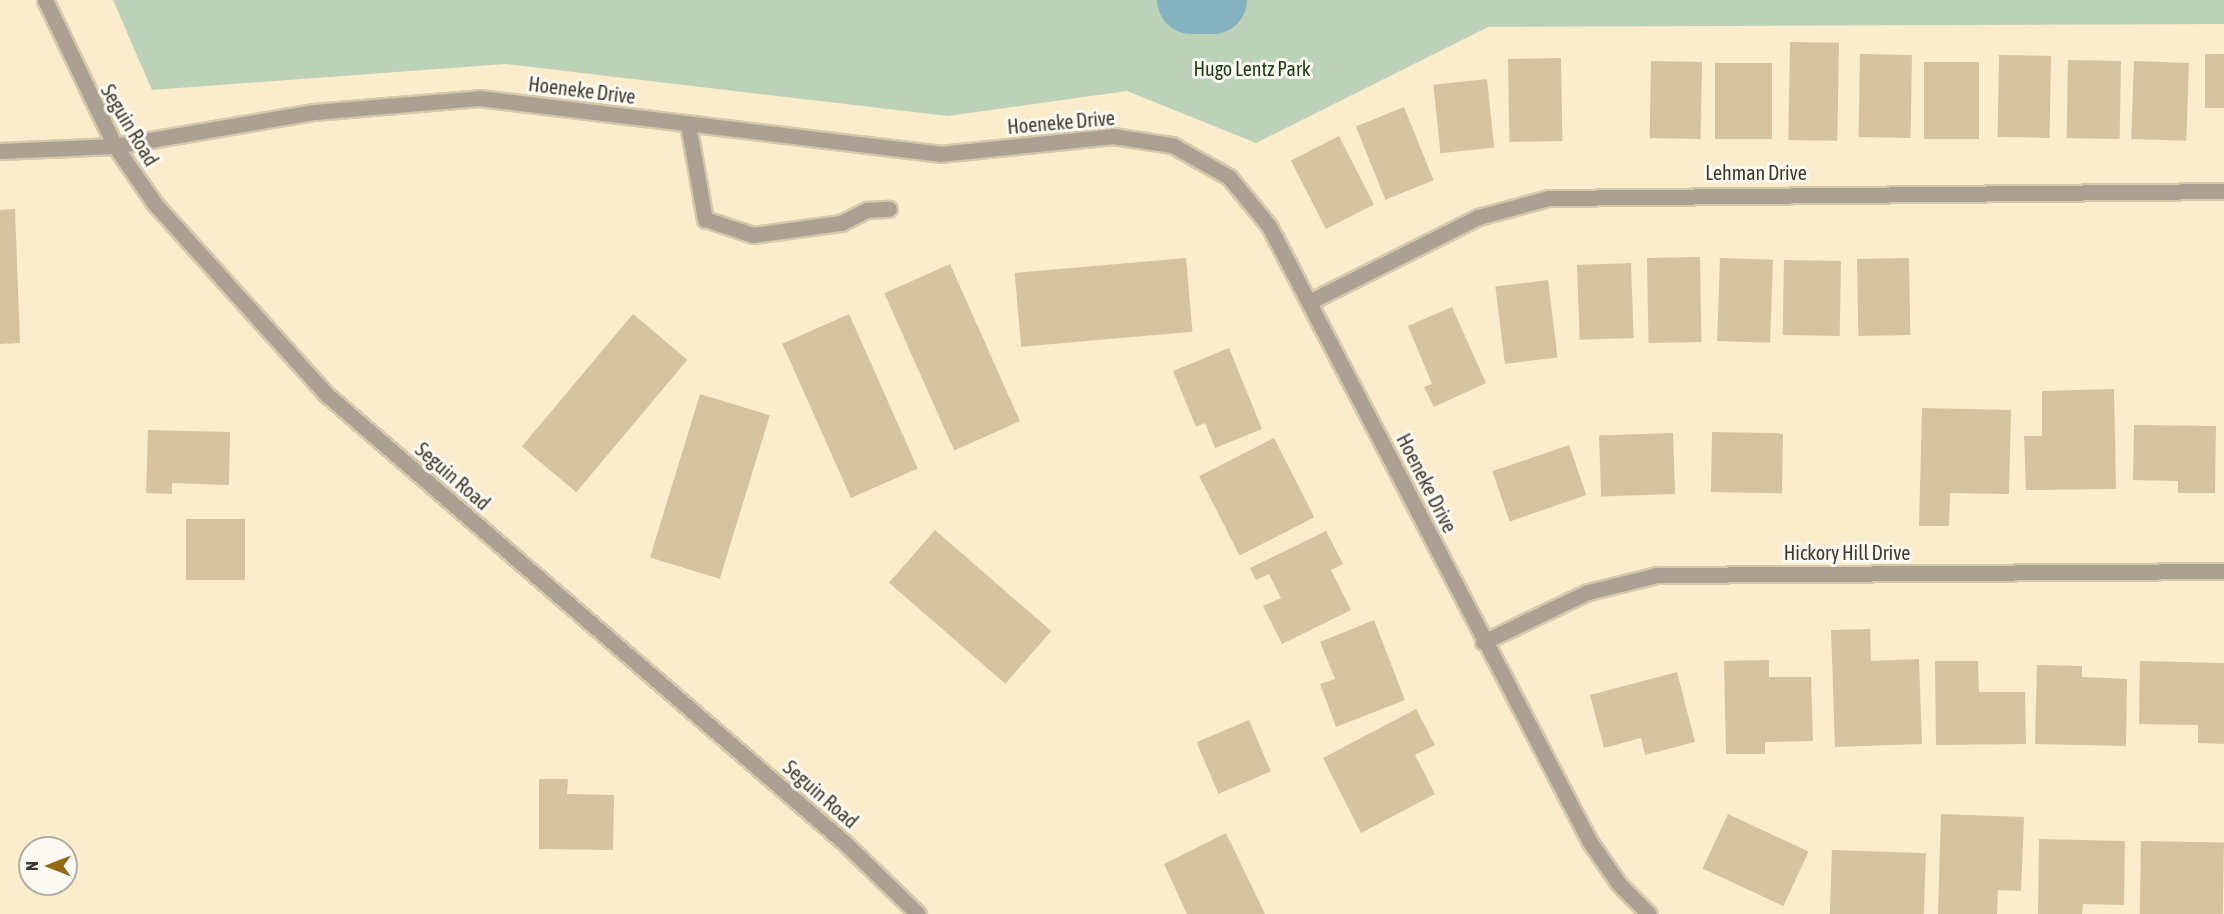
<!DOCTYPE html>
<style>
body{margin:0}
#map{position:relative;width:2224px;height:914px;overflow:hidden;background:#fbeccb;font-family:"Asap Condensed",sans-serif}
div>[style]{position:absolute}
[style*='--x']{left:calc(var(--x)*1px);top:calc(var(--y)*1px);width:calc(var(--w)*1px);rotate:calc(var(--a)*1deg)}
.green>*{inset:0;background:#bcd2b8}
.river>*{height:68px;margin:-34px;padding:0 34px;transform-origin:34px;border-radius:34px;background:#84b3bf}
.building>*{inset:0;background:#d4c39e;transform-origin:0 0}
.roads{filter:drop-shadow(2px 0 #d5c8ab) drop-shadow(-2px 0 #d5c8ab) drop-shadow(0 2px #d5c8ab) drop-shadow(0 -2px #d5c8ab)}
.service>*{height:15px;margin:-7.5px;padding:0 7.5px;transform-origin:7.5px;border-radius:7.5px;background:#aca093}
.minor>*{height:15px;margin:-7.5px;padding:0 7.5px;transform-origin:7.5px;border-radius:7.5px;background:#aca093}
.tertiary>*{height:15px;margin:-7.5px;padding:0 7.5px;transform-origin:7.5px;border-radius:7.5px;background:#aca093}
span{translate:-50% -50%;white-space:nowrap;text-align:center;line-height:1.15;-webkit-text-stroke:6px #fdfaf4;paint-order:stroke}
.park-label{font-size:20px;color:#1a3f13}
.street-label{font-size:20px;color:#3f392d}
.north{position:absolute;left:18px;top:836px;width:60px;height:60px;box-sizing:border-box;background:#fdfaf4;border:2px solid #b1ada4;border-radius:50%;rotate:270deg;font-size:16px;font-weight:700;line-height:24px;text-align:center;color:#3f392d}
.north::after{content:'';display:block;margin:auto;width:21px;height:27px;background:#956816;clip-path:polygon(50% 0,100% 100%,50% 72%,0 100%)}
</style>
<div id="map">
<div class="green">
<div style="clip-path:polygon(113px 0,2224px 0,2224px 24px,1488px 27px,1256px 143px,1127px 91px,948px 116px,505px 64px,152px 90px)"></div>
</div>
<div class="river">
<div style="--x:1191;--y:0;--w:22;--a:0"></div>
</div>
<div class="building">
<div style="left:1790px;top:42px;width:49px;height:98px;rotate:1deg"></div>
<div style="left:1860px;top:54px;width:52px;height:83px;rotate:1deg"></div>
<div style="left:2205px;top:54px;width:19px;height:54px"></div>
<div style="left:1999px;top:55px;width:52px;height:82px;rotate:1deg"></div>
<div style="left:1561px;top:58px;width:83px;height:53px;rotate:89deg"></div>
<div style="left:2068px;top:60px;width:53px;height:78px;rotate:1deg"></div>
<div style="left:1651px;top:61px;width:51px;height:77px;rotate:1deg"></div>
<div style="left:2134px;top:61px;width:55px;height:78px;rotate:2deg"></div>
<div style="left:1924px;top:62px;width:55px;height:77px"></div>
<div style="left:1715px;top:63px;width:57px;height:76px"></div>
<div style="left:1487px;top:79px;width:69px;height:54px;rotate:84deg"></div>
<div style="left:1404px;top:107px;width:79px;height:52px;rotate:68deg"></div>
<div style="left:1339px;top:136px;width:77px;height:54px;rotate:63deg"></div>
<div style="clip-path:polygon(15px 209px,20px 343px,0 344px,0 210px)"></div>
<div style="left:1700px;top:257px;width:85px;height:53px;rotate:89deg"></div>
<div style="left:1186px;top:258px;width:74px;height:172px;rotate:85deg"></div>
<div style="left:1720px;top:258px;width:53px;height:83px;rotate:2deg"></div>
<div style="left:1909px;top:258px;width:77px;height:52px;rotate:89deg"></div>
<div style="left:1784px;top:260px;width:57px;height:75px;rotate:1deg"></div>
<div style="left:1631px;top:263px;width:75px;height:54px;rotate:88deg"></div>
<div style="left:950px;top:264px;width:172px;height:72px;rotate:66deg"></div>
<div style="left:1548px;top:280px;width:78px;height:53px;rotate:83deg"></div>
<div style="clip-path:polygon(1452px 307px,1486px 383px,1434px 407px,1424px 387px,1432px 384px,1408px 326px)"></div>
<div style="left:633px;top:314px;width:71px;height:173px;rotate:40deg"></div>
<div style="left:849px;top:314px;width:169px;height:73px;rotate:66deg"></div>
<div style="clip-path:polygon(1229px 348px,1262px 429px,1215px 448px,1205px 423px,1196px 427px,1173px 371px)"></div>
<div style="clip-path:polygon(2114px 389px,2116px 489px,2026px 490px,2024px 436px,2042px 436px,2042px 391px)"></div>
<div style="left:700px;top:394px;width:73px;height:171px;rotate:17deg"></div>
<div style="clip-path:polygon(1922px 408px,2011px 410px,2009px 494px,1950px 493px,1949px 526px,1919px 526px)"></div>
<div style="clip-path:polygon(2134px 425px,2216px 426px,2215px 493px,2178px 493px,2178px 481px,2133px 480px)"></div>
<div style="clip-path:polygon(148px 430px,230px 432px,229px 485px,172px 483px,172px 494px,146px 493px)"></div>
<div style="left:1712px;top:432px;width:71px;height:60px;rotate:1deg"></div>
<div style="left:1673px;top:433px;width:61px;height:74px;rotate:88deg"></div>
<div style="left:1274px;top:438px;width:89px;height:84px;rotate:63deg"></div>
<div style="left:1569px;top:445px;width:53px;height:81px;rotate:71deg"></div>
<div style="left:186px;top:519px;width:59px;height:61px"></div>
<div style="left:935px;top:530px;width:154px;height:70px;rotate:41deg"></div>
<div style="clip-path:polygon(1326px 531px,1343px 564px,1331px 570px,1351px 610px,1282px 644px,1263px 606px,1281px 598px,1269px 574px,1256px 580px,1250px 568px)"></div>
<div style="clip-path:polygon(1374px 620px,1405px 700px,1336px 727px,1320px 684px,1335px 679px,1320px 642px)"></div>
<div style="clip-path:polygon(1870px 629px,1871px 661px,1919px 659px,1922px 744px,1835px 747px,1831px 630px)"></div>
<div style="clip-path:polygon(1769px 660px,1769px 677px,1811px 677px,1813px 741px,1765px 742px,1765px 754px,1726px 754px,1724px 661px)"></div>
<div style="clip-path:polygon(1935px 661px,1978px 661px,1979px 692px,2025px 692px,2026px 744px,1936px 745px)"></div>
<div style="clip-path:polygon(2140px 661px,2224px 663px,2224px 744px,2198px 743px,2198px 725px,2139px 724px)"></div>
<div style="clip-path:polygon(2037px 665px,2082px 666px,2082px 677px,2127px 679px,2126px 746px,2035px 744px)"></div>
<div style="clip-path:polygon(1677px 672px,1695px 742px,1645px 755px,1641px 738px,1604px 748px,1590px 695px)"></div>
<div style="clip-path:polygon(1416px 709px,1435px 745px,1415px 755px,1435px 794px,1361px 833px,1323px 758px)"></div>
<div style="left:1249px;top:720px;width:56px;height:57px;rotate:67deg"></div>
<div style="clip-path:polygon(539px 779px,568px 779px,567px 794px,614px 795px,613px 850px,539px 849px)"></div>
<div style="left:1728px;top:814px;width:89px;height:60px;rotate:25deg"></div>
<div style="clip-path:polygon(1941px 814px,2024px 817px,2021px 891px,1998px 890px,1997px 914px,1938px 914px)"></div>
<div style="clip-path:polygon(1226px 833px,1265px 914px,1187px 914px,1164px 864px)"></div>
<div style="clip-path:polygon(2039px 839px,2125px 841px,2124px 905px,2083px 904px,2082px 914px,2038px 914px)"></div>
<div style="left:2141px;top:841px;width:83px;height:73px;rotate:1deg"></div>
<div style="left:1832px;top:850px;width:94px;height:64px;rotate:2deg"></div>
</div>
<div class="roads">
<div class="service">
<div style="--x:688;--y:124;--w:97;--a:79.9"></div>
<div style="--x:705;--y:219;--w:51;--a:18.4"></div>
<div style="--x:753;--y:235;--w:89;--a:-7.8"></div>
<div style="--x:841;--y:223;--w:29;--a:-27"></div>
<div style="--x:867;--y:210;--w:22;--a:-3"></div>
<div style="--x:0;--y:151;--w:115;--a:-2.5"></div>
</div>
<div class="minor">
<div style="--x:115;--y:146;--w:202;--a:-9.7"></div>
<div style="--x:314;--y:112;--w:166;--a:-4.8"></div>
<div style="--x:479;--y:98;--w:464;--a:6.9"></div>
<div style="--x:940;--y:154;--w:174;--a:-5.9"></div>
<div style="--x:1113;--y:136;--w:60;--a:8.7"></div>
<div style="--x:1172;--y:145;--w:65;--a:29.3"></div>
<div style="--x:1229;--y:177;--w:63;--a:50.8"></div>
<div style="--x:1269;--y:226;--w:695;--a:62.48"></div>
<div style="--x:1590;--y:842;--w:51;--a:55.4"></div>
<div style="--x:1619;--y:884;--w:42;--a:45"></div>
<div style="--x:1311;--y:301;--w:187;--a:-26.7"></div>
<div style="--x:1478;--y:217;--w:73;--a:-15"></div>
<div style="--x:1549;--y:198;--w:675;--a:-0.59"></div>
<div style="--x:1483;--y:642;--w:116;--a:-25.5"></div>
<div style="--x:1588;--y:592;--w:71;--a:-13.8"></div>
<div style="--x:1657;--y:575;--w:567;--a:-0.4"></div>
</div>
<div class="tertiary">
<div style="--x:45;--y:0;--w:162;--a:64.4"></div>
<div style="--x:115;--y:146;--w:70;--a:55.4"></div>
<div style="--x:155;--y:204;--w:256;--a:48"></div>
<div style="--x:326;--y:394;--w:688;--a:40.87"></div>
<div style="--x:846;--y:844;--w:100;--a:44.2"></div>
</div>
</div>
<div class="park-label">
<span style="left:1252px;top:68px">Hugo Lentz Park</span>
</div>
<div class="street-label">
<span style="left:582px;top:90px;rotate:7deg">Hoeneke Drive</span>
<span style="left:1061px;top:122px;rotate:-5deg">Hoeneke Drive</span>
<span style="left:130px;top:125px;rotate:59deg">Seguin Road</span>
<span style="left:1756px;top:172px">Lehman Drive</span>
<span style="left:453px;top:476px;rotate:41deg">Seguin Road</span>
<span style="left:1427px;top:483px;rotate:63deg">Hoeneke Drive</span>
<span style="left:1847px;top:552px">Hickory Hill Drive</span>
<span style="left:821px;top:794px;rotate:41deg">Seguin Road</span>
</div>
<div class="north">N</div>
</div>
